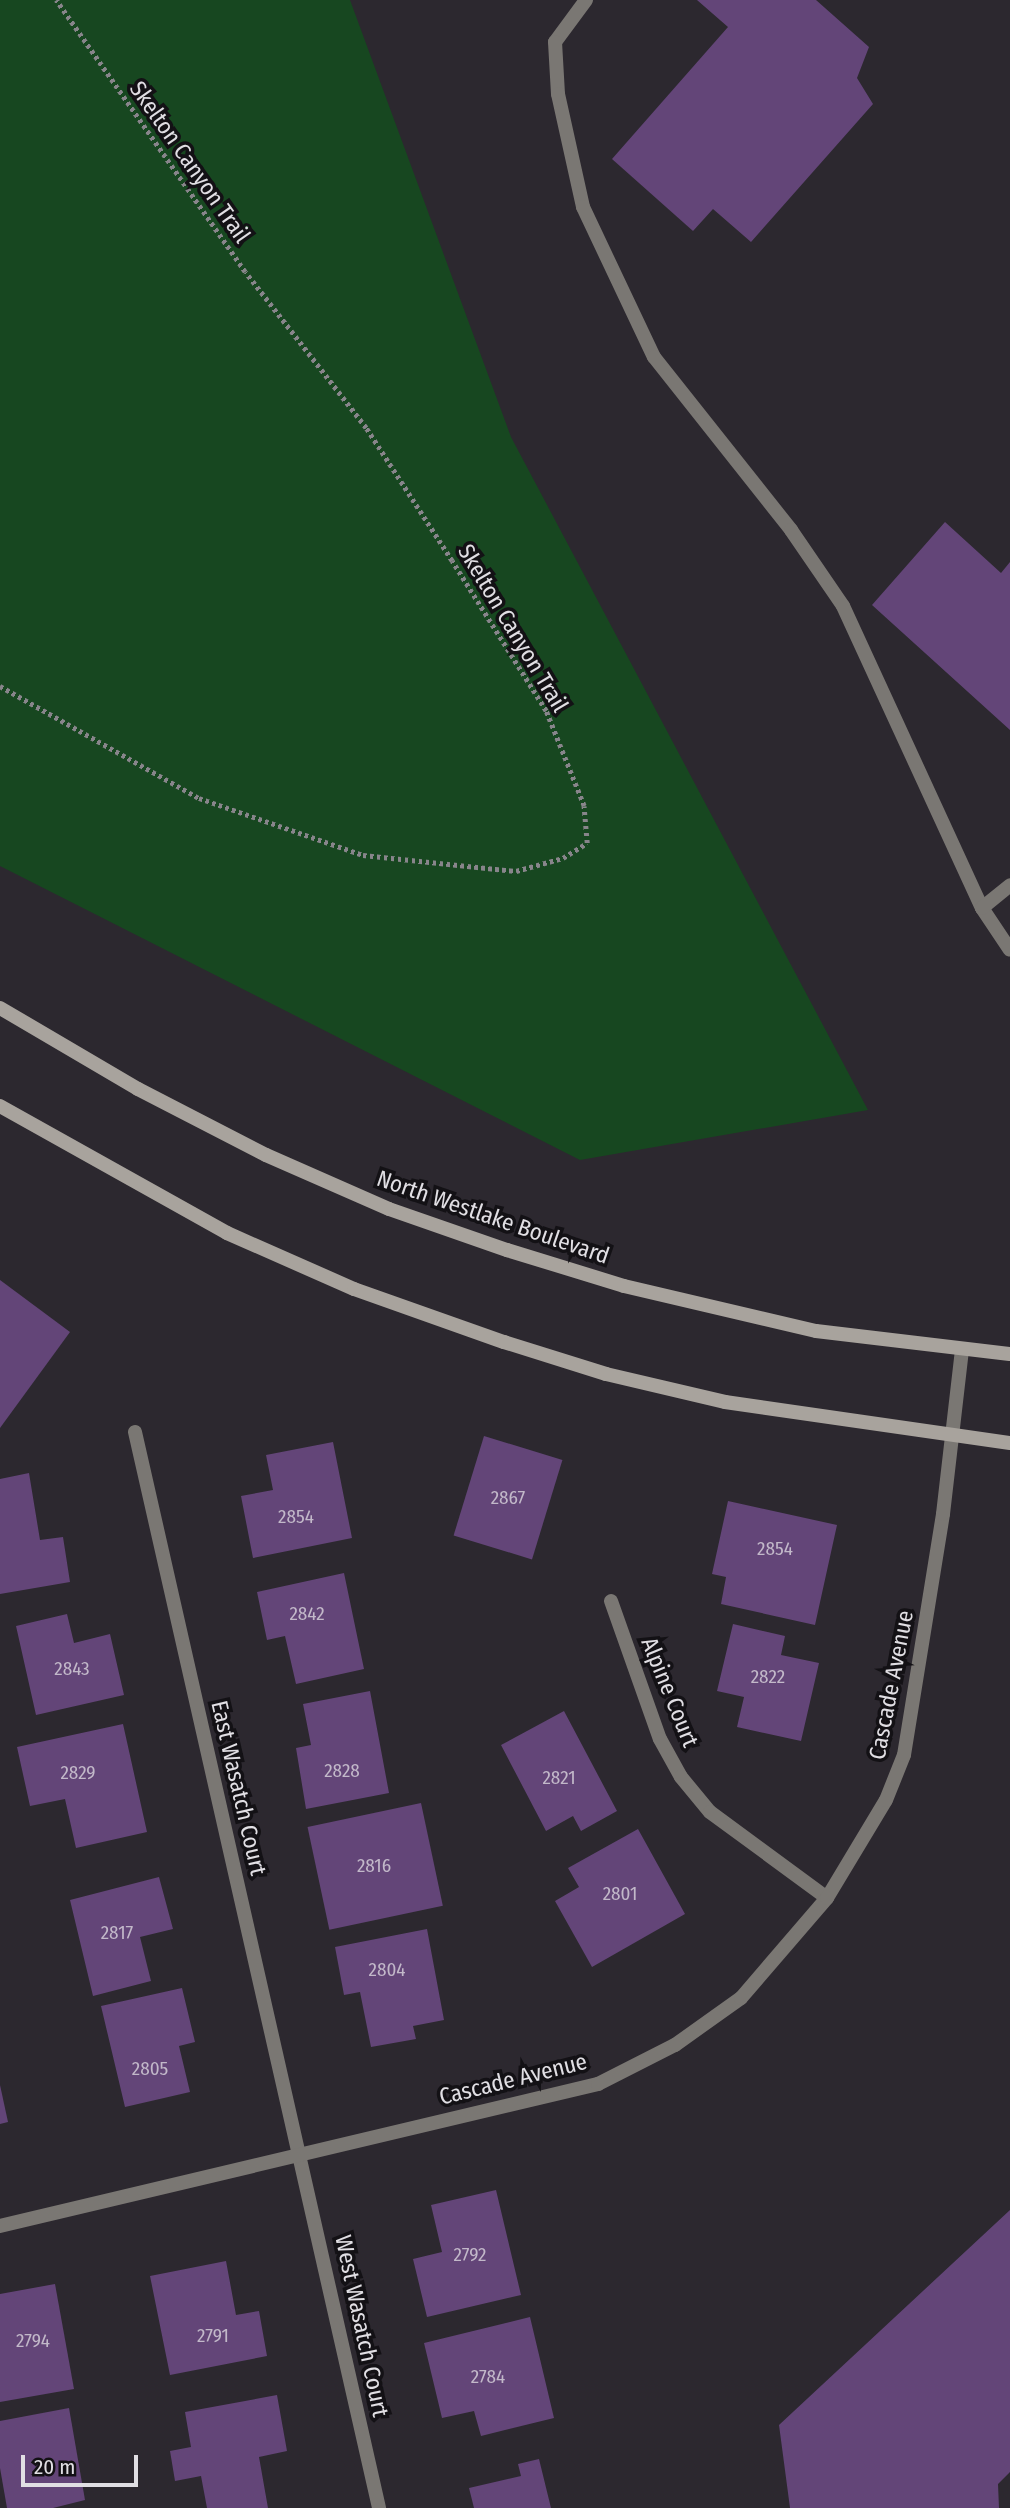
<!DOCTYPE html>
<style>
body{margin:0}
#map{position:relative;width:1010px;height:2508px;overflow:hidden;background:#2c282f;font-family:"Fira Sans Condensed",sans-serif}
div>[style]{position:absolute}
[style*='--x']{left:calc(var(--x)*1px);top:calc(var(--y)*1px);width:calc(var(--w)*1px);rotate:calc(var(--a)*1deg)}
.green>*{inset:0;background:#174720}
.building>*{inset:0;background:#634578;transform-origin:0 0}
.path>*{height:4.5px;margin-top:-2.25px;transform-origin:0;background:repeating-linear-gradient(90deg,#88858b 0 3.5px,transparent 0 7px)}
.service>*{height:14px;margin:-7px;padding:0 7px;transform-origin:7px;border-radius:7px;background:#7a7773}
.minor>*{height:14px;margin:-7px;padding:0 7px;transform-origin:7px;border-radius:7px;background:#7a7773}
.secondary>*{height:14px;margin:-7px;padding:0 7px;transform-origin:7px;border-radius:7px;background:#a8a39d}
span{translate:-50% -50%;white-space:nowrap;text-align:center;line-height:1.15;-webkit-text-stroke:7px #131115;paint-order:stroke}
.number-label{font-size:19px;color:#c2b8c9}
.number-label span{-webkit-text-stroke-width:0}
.street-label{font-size:23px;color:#e1dfe4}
.scale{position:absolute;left:21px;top:2455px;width:117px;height:32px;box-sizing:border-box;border:4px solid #e1dfe4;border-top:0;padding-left:9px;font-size:21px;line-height:24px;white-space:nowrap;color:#e1dfe4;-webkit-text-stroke:5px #131115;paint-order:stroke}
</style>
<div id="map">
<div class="green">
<div style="clip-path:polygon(0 0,350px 0,511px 437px,868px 1110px,580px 1160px,0 866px)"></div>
</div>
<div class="building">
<div style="clip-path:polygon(697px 0,816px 0,869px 47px,857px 78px,873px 104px,751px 242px,713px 209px,693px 231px,612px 159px,728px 27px)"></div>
<div style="clip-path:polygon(945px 522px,1001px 573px,1010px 562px,1010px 730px,872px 605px)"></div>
<div style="clip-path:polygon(0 1280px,70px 1332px,0 1428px)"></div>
<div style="left:484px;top:1436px;width:82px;height:104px;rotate:17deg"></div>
<div style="clip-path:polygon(333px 1442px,352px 1538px,253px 1558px,241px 1496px,273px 1490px,266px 1455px)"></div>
<div style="clip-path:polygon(29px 1473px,40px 1540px,63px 1537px,70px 1582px,0 1594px,0 1479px)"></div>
<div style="clip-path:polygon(728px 1501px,837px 1525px,815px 1625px,721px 1604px,726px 1577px,712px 1574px)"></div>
<div style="clip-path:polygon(344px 1573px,364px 1669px,296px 1684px,285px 1636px,267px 1640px,257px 1592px)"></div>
<div style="clip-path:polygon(67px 1614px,74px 1643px,110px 1634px,124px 1695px,36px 1715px,16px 1626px)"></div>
<div style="clip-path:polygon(733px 1624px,785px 1636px,781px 1655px,819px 1663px,801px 1741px,737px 1727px,744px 1697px,717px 1691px)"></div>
<div style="clip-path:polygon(370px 1691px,389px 1793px,306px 1809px,296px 1748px,311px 1745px,303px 1704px)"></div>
<div style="clip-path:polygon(564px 1711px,617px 1811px,581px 1831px,573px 1816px,546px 1831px,501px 1745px)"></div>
<div style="clip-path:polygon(123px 1724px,147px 1832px,76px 1848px,65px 1799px,30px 1806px,17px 1747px)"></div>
<div style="left:421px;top:1803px;width:105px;height:116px;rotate:78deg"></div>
<div style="clip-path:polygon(638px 1829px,685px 1914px,592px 1967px,555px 1901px,579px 1887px,568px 1868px)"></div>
<div style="clip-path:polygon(159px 1877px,173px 1929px,140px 1937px,151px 1981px,93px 1996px,70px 1900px)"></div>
<div style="clip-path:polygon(427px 1929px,444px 2020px,413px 2026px,416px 2039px,371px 2047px,360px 1992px,344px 1995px,335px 1947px)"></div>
<div style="clip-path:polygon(182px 1988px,195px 2042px,179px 2046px,190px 2092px,125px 2107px,101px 2006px)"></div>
<div style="clip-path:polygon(0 2085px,8px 2122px,0 2124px)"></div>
<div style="clip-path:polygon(496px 2190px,521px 2295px,427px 2317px,413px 2259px,442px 2252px,431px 2205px)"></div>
<div style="clip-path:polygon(1010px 2210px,1010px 2472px,998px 2484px,999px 2508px,790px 2508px,779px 2425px)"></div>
<div style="clip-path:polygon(226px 2261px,236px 2315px,259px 2311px,267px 2356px,170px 2375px,150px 2276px)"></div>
<div style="clip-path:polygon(55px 2284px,74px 2389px,0 2402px,0 2294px)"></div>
<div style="clip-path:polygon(530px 2317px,554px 2418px,481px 2436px,474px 2411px,442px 2418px,424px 2343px)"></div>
<div style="clip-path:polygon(277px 2395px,287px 2451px,259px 2457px,268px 2508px,207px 2508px,201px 2476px,175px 2481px,170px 2451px,191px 2447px,185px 2412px)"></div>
<div style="clip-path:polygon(69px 2408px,85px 2500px,53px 2508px,7px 2508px,0 2468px,0 2421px)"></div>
<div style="clip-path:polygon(539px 2459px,551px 2508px,474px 2508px,469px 2488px,521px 2476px,518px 2464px)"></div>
</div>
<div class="path">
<div style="--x:0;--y:686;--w:228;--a:29.4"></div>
<div style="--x:199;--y:798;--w:174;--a:19.2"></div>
<div style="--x:363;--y:855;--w:154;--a:6"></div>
<div style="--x:516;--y:871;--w:49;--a:-15.5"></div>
<div style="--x:563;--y:858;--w:28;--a:-32"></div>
<div style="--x:587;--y:843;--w:37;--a:-95"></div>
<div style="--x:584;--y:806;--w:102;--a:-111.8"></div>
<div style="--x:546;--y:711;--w:177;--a:-122.1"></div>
<div style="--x:452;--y:561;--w:158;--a:-122.9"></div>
<div style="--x:366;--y:428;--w:197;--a:-127.8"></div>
<div style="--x:245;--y:272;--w:331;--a:-124.8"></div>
</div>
<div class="service">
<div style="--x:586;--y:0;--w:52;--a:126.4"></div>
<div style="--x:555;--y:42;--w:52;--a:86.7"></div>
<div style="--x:558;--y:94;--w:116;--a:77.5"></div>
<div style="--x:583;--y:207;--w:166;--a:64.7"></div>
<div style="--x:654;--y:357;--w:221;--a:51.6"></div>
<div style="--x:791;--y:530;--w:92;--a:55.6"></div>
<div style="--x:843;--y:606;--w:332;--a:65.3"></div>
<div style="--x:982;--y:908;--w:50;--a:56.3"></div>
<div style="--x:982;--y:908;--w:36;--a:-39"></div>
</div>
<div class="minor">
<div style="--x:135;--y:1432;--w:1103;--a:77.22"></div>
<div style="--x:611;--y:1601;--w:146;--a:70.5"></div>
<div style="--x:660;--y:1739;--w:43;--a:61.1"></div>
<div style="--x:681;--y:1777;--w:45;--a:50.4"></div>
<div style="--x:710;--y:1812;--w:145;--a:36.3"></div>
<div style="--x:0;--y:2226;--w:615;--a:-13.36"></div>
<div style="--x:598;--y:2084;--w:86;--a:-26.9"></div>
<div style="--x:675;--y:2045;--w:81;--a:-35.5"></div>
<div style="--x:741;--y:1998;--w:132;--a:-49.3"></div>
<div style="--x:827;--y:1898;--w:114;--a:-59"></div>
<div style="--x:886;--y:1800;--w:48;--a:-68.2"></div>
<div style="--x:904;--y:1755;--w:244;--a:-80.8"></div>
<div style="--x:943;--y:1514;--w:166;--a:-83.4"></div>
</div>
<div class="secondary">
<div style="--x:0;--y:1008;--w:160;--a:30.4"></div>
<div style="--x:138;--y:1089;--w:144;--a:27.3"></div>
<div style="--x:266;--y:1155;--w:134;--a:23.7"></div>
<div style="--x:389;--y:1209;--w:125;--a:19.2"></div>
<div style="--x:507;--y:1250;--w:122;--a:17.1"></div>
<div style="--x:624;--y:1286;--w:197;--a:13.2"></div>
<div style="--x:816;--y:1331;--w:195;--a:6.8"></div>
<div style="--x:0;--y:1106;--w:260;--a:29.2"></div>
<div style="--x:227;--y:1233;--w:139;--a:23.8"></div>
<div style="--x:354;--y:1289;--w:159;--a:19.5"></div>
<div style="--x:504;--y:1342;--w:107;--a:17.4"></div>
<div style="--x:606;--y:1374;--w:122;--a:13.2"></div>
<div style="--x:725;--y:1402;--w:288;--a:8.2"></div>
</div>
<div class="number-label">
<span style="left:508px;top:1498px">2867</span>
<span style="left:296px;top:1517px">2854</span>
<span style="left:775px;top:1549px">2854</span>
<span style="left:307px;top:1614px">2842</span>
<span style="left:72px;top:1669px">2843</span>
<span style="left:768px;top:1677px">2822</span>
<span style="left:342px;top:1771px">2828</span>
<span style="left:78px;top:1773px">2829</span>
<span style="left:559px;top:1778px">2821</span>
<span style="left:374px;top:1866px">2816</span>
<span style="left:620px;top:1894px">2801</span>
<span style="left:117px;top:1933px">2817</span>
<span style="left:387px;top:1970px">2804</span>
<span style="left:150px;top:2069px">2805</span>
<span style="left:470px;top:2255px">2792</span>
<span style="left:213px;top:2336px">2791</span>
<span style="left:33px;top:2341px">2794</span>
<span style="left:488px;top:2377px">2784</span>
</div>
<div class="street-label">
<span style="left:190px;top:162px;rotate:55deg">Skelton Canyon Trail</span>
<span style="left:513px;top:628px;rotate:59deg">Skelton Canyon Trail</span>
<span style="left:493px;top:1217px;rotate:19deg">North Westlake Boulevard</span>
<span style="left:891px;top:1685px;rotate:-79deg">Cascade Avenue</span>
<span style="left:670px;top:1692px;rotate:68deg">Alpine Court</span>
<span style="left:239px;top:1788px;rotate:77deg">East Wasatch Court</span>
<span style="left:513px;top:2079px;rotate:-14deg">Cascade Avenue</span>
<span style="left:362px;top:2326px;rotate:78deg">West Wasatch Court</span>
</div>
<div class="scale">20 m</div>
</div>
